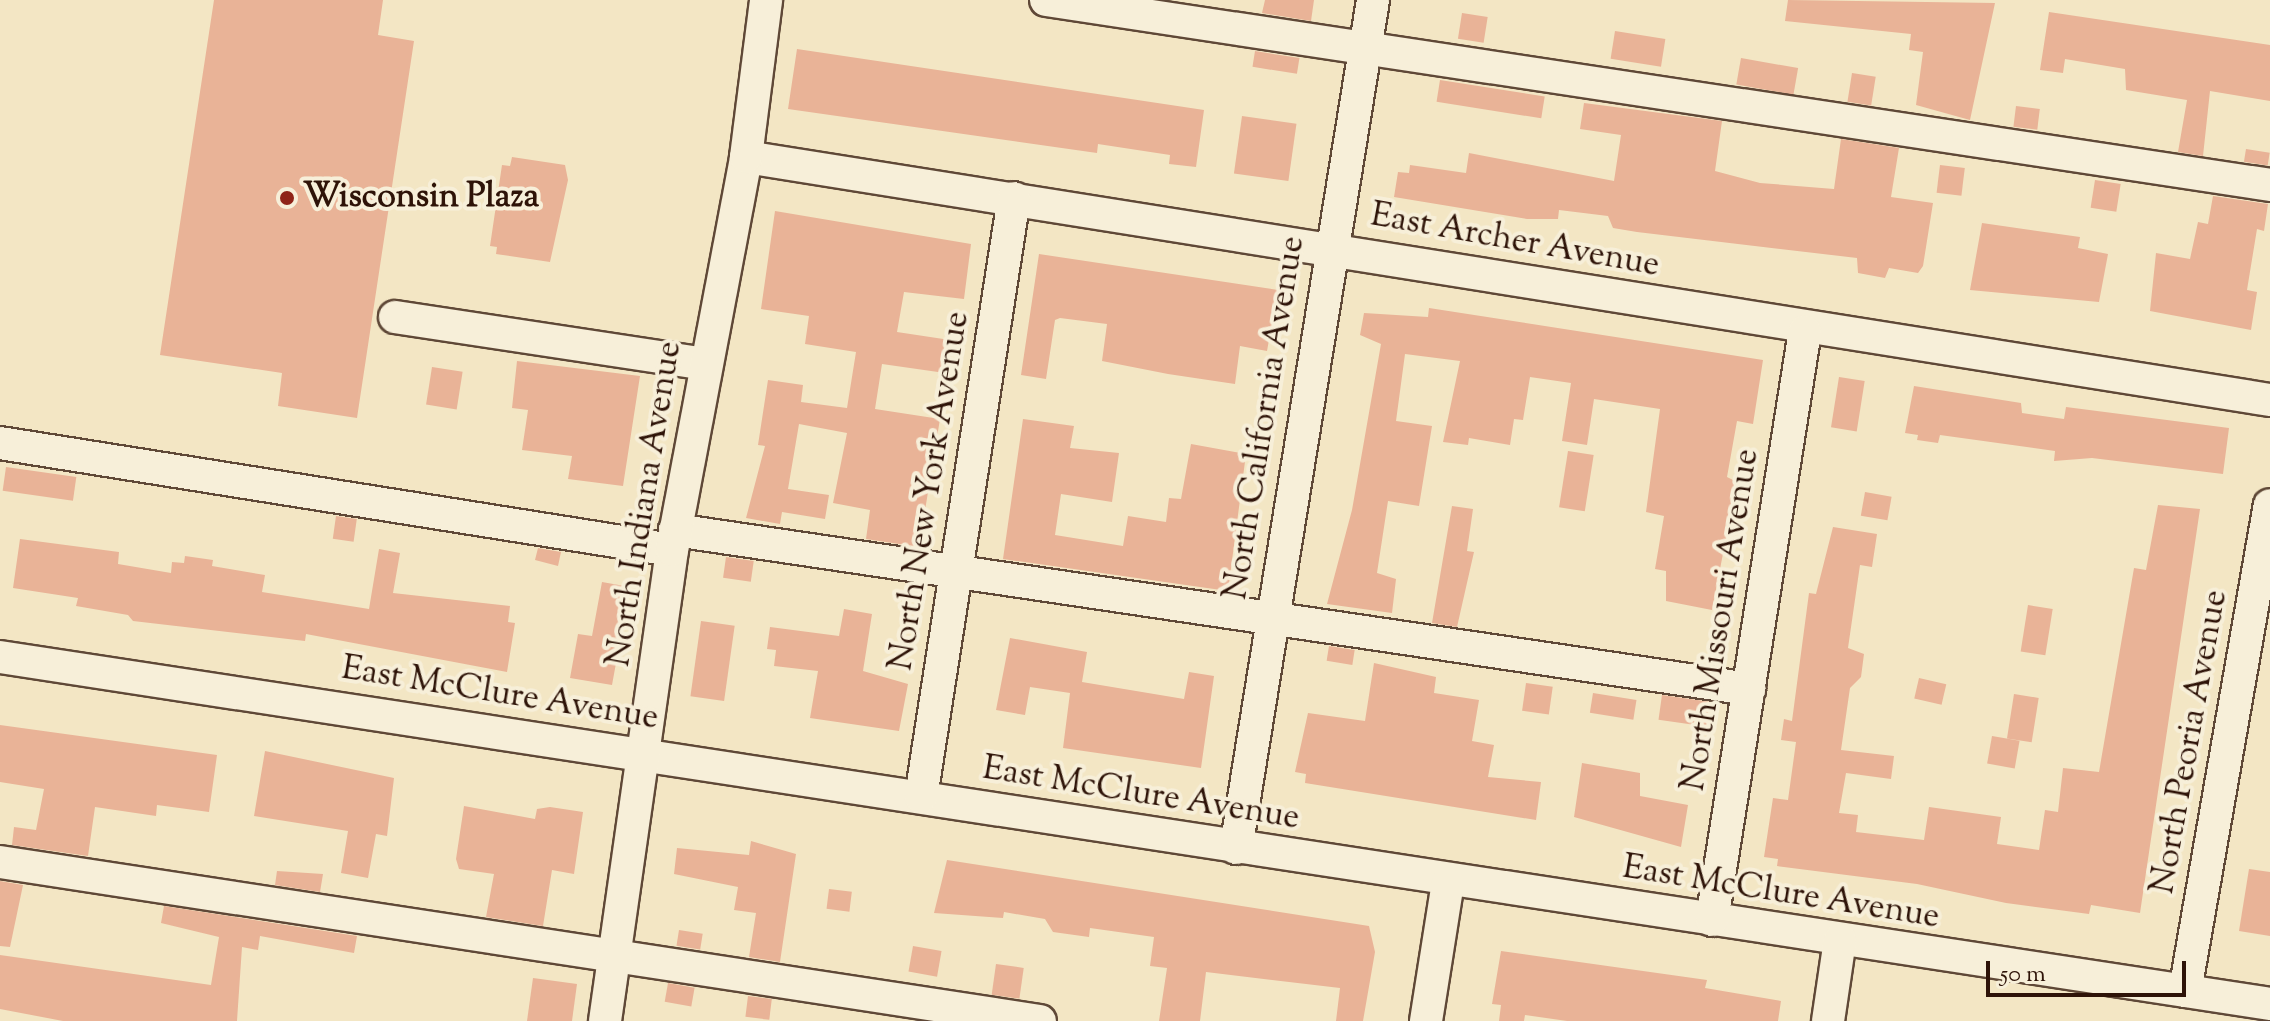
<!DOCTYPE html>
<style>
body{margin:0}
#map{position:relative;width:2270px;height:1021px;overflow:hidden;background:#f3e6c4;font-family:"Sorts Mill Goudy",serif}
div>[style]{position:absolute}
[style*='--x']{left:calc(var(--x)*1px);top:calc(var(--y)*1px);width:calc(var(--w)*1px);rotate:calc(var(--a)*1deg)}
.building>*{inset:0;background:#e9b397;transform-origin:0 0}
.roads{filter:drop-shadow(2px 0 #5f4837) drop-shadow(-2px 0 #5f4837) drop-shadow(0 2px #5f4837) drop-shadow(0 -2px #5f4837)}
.minor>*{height:32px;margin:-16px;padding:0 16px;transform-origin:16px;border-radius:16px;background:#f7efd9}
.dots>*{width:22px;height:22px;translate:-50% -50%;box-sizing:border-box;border:4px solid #f7efd9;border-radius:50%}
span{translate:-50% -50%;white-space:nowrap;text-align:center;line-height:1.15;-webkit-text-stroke:8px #f7efd9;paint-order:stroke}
.poi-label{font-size:34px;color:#2e1308;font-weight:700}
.left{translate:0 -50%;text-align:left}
.street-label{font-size:34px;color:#2e1308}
.scale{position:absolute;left:1986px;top:961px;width:200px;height:36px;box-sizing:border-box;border:4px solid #2e1308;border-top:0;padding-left:10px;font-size:24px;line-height:28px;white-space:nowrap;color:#2e1308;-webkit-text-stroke:6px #f7efd9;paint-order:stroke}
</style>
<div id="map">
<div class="building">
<div style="clip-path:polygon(214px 0,383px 0,378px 35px,414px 41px,357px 418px,278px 406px,282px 373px,160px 355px)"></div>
<div style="clip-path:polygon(1265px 0,1314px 0,1311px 21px,1262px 13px)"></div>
<div style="clip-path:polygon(1788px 0,1995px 3px,1970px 120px,1916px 105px,1923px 52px,1909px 50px,1911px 34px,1785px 21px)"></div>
<div style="clip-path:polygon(2049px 12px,2270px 45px,2270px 101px,2210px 91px,2203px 156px,2178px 152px,2187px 100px,2126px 90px,2125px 69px,2065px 59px,2063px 73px,2040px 70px)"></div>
<div style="left:1462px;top:13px;width:26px;height:26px;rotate:9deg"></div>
<div style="left:1615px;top:31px;width:51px;height:28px;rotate:9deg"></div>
<div style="clip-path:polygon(797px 49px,1204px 110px,1196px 167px,1169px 164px,1170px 155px,1098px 144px,1097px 153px,788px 109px)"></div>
<div style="left:1255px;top:51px;width:45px;height:16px;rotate:9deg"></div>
<div style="left:1741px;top:58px;width:58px;height:27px;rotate:10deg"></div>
<div style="left:1852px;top:73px;width:24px;height:29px;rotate:9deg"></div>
<div style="left:1440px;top:80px;width:106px;height:22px;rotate:9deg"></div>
<div style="clip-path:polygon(1584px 103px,1722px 121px,1715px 171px,1760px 183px,1834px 189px,1841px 139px,1899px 148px,1891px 197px,1933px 203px,1923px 266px,1918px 273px,1889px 268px,1885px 278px,1858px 273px,1857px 258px,1637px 232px,1613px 228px,1608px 216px,1559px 210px,1558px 219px,1527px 219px,1394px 197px,1398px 172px,1409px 173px,1410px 165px,1466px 173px,1469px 153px,1614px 181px,1621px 135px,1580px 129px)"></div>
<div style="left:2016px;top:106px;width:24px;height:21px;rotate:7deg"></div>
<div style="left:1242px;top:116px;width:55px;height:58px;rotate:8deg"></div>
<div style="left:2246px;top:149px;width:24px;height:13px;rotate:9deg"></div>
<div style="clip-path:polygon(512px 157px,565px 165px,568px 180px,550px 262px,496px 254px,497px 247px,490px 246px,502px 165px,510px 166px)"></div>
<div style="left:1940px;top:165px;width:25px;height:28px;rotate:7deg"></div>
<div style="left:2095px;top:180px;width:26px;height:28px;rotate:9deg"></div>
<div style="clip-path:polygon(2213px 196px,2268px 204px,2264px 231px,2257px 229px,2247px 290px,2257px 292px,2251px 330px,2150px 311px,2156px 253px,2190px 259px,2198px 222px,2208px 224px)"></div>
<div style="clip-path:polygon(775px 211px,971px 244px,964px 299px,904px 292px,897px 332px,950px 340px,945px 373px,882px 364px,875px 409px,940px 419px,919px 547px,866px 539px,870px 510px,833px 503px,847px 433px,799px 424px,788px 489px,829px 495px,825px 519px,782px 512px,780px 524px,746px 518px,765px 446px,758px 445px,768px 380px,803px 385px,801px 402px,847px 408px,856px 352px,805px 344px,809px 316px,761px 309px)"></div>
<div style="clip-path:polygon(1982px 223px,2080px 237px,2078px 248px,2108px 254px,2099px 302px,1970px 290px)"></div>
<div style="clip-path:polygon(1039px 254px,1278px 290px,1267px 351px,1240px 346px,1235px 384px,1168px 374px,1102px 361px,1107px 324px,1060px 318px,1055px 320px,1046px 379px,1021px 375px)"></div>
<div style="clip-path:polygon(1429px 308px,1763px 360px,1753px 424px,1737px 421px,1727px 477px,1737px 482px,1712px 610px,1666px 601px,1666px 571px,1655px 569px,1664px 516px,1646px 512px,1660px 409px,1594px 399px,1587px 445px,1562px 441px,1571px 383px,1530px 377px,1523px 420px,1514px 419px,1510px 445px,1469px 438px,1468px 445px,1443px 442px,1460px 361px,1405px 354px,1396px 421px,1432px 426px,1419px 506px,1388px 501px,1377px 573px,1396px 579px,1392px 613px,1327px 604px,1352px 510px,1381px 344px,1360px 335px,1364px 313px,1428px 317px)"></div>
<div style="clip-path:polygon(517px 361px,640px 376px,623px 486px,568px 479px,572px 456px,522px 450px,528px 410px,512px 408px)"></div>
<div style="left:432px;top:367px;width:31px;height:38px;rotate:9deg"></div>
<div style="left:1839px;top:377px;width:26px;height:51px;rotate:9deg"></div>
<div style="clip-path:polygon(1914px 386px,2021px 403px,2022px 413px,2064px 419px,2066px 407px,2229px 428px,2223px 474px,2092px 458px,2054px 461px,2055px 451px,1940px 435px,1938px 443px,1917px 440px,1918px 435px,1905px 433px)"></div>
<div style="clip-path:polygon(1023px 419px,1074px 426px,1070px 448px,1119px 453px,1112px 502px,1061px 494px,1055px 535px,1123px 546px,1128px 516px,1166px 522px,1169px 498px,1181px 499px,1191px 444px,1246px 454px,1228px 591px,1003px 559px)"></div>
<div style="left:1568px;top:451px;width:26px;height:57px;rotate:9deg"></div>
<div style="left:6px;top:467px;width:71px;height:24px;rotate:8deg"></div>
<div style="left:1865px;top:492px;width:27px;height:24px;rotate:10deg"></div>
<div style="clip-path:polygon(2158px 505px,2200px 509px,2140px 913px,2091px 905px,2089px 914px,2006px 903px,1917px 884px,1777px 866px,1778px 859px,1764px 857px,1773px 798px,1788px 800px,1796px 742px,1781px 740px,1784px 719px,1792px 721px,1809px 593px,1816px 594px,1833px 527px,1877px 534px,1872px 567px,1860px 565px,1848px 648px,1864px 654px,1861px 677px,1850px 688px,1841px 750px,1894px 756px,1891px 779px,1846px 773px,1839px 813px,1858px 815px,1856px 832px,1924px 840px,1929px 807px,2001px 817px,1997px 844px,2039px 850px,2045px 810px,2058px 812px,2063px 768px,2099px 772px,2134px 568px,2146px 570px)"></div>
<div style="clip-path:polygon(1452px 506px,1473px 509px,1467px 551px,1474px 552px,1457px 627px,1432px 623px)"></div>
<div style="left:336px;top:516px;width:21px;height:23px;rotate:8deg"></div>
<div style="clip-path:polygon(20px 539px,119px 552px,118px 564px,171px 573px,172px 562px,184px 563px,185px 556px,213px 560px,212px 566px,265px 575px,262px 592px,369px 609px,379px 549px,400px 553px,393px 593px,510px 606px,508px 622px,515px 623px,507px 672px,306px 634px,305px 641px,133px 621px,128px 615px,76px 606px,78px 598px,13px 588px)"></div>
<div style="clip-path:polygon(538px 548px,561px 552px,558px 566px,535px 560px)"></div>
<div style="left:726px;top:557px;width:28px;height:21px;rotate:8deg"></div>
<div style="clip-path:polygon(602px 582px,630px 587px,612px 685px,570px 678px,578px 634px,592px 636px)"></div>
<div style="left:2028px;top:605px;width:25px;height:47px;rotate:9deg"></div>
<div style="clip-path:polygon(844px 609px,872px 614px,863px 671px,908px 684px,899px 731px,810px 718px,818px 671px,774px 666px,776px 650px,767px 649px,770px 627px,839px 636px)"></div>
<div style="left:701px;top:621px;width:34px;height:76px;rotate:8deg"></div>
<div style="clip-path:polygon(1010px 638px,1087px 652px,1082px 682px,1184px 699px,1189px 672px,1214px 676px,1201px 768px,1063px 748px,1070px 693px,1030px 687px,1025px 715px,996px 710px)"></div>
<div style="left:1329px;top:646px;width:26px;height:15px;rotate:9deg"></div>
<div style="clip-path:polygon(1374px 663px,1436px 677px,1434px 693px,1479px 700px,1472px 741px,1494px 745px,1488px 777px,1541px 782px,1536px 820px,1305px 783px,1306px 774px,1295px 772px,1308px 713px,1365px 721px)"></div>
<div style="left:1919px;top:678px;width:28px;height:21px;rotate:13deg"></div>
<div style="left:1526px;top:683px;width:27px;height:28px;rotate:8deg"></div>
<div style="left:1593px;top:693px;width:44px;height:20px;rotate:9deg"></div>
<div style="left:2014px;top:694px;width:25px;height:45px;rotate:9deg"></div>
<div style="left:1662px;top:695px;width:48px;height:25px;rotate:8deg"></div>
<div style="clip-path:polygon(0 725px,217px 755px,209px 812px,157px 805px,156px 816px,95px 807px,88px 856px,12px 845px,14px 827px,36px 830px,44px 789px,0 782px)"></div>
<div style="left:1992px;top:736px;width:28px;height:28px;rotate:10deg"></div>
<div style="clip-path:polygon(265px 751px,394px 778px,387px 836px,376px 834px,368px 878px,341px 873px,348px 831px,254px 816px)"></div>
<div style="clip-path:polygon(1582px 763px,1640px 773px,1640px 796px,1688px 805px,1681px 847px,1574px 817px)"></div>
<div style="clip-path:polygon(464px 806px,535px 819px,537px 809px,550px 807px,583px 812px,574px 874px,552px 870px,543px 926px,486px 917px,494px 874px,459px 869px,456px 859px)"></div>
<div style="clip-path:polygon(751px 841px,796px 854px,780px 962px,749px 957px,756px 913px,734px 910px,738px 887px,674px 874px,677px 848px,749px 855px)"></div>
<div style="clip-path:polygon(947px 860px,1369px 926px,1375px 952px,1363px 1021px,1336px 1021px,1340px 988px,1206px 972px,1200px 1021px,1159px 1021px,1167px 968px,1150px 966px,1154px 937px,1090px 928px,1089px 937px,1053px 932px,1045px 919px,1004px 912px,1003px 918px,934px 913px)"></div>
<div style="clip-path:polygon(2249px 869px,2270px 872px,2270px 936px,2239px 931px)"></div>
<div style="clip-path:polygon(277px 871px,323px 874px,320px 892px,275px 885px)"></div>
<div style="clip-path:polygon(0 881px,23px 885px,10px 947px,0 946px)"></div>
<div style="left:829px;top:889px;width:23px;height:20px;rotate:7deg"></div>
<div style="clip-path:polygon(164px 906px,357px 936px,354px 953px,260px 936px,258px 950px,242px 947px,237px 1021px,63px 1021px,0 1009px,0 955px,211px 985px,219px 937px,161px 923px)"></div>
<div style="left:679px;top:930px;width:24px;height:16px;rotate:9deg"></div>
<div style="left:913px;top:946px;width:29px;height:26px;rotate:10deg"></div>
<div style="clip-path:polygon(1501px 951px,1707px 980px,1705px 988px,1781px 1001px,1778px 1021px,1567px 1021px,1525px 1015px,1524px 1021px,1499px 1021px,1501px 1005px,1492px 1004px)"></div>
<div style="left:996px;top:964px;width:28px;height:31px;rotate:8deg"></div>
<div style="clip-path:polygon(533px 978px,577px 984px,572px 1021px,527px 1021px)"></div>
<div style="left:668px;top:983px;width:27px;height:19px;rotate:10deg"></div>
<div style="left:748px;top:996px;width:24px;height:21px;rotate:7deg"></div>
</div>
<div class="roads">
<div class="minor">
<div style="--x:1046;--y:0;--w:1238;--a:8.59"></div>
<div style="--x:746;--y:157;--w:1543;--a:9.06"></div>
<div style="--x:395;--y:317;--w:315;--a:8.6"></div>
<div style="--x:0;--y:443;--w:680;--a:9.05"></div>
<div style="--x:675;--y:530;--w:1086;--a:8.42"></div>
<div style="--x:0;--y:657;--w:2296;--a:8.69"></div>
<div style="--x:921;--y:797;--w:606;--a:-81.17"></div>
<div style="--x:1236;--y:848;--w:859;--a:-80.82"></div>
<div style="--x:0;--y:862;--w:1052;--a:8.69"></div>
<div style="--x:1712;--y:920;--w:596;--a:-81.03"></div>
<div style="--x:2185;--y:991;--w:493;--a:-80.1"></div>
<div style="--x:605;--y:1021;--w:476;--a:-81.9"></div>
<div style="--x:672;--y:550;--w:400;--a:-79.3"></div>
<div style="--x:746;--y:157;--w:158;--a:-82.7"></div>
<div style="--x:1426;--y:1021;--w:141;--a:-81"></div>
<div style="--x:1828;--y:1021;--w:82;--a:-81.6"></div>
</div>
</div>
<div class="dots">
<div style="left:287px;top:198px;background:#8f2418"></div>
</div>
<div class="poi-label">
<span class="left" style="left:303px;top:198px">Wisconsin Plaza</span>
</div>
<div class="street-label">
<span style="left:1515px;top:241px;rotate:10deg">East Archer Avenue</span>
<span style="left:1265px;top:418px;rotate:-81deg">North California Avenue</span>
<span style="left:930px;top:491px;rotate:-81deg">North New York Avenue</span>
<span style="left:645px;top:504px;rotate:-81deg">North Indiana Avenue</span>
<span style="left:1721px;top:620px;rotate:-81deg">North Missouri Avenue</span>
<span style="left:500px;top:694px;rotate:9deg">East McClure Avenue</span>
<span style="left:2190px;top:742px;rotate:-80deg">North Peoria Avenue</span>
<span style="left:1141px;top:794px;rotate:9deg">East McClure Avenue</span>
<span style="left:1781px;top:893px;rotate:9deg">East McClure Avenue</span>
</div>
<div class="scale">50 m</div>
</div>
